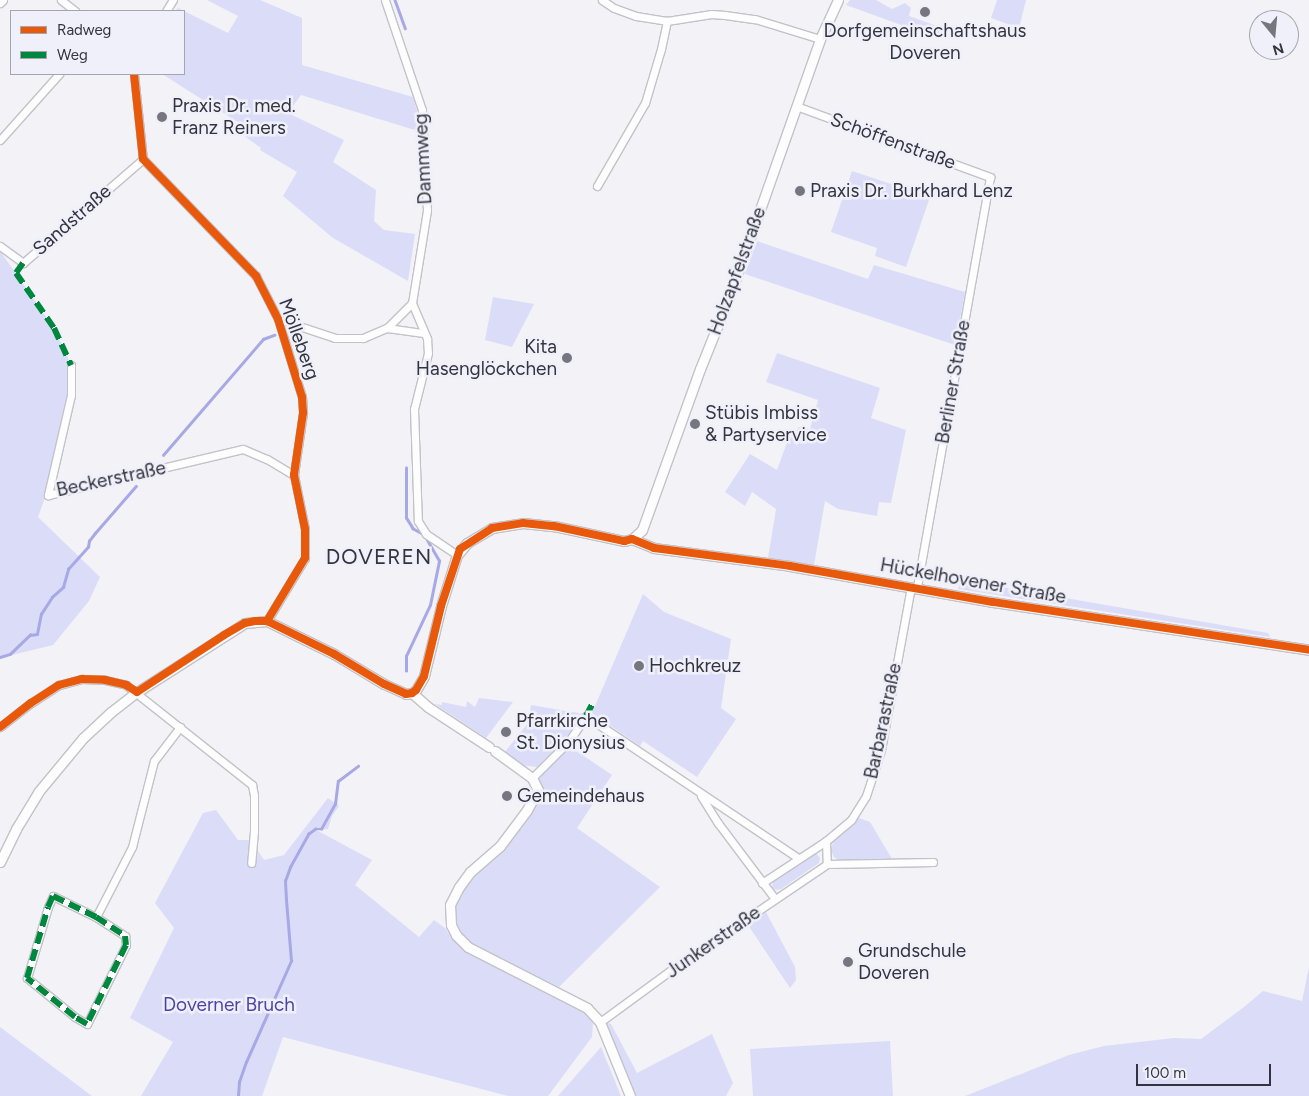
<!DOCTYPE html>
<meta charset="utf-8">
<style>
body{margin:0}
#map{position:relative;width:1309px;height:1096px;overflow:hidden;background:#f2f2f7;font-family:Figtree,sans-serif}
div>[style]{position:absolute}
[style*='--x']{left:calc(var(--x)*1px);top:calc(var(--y)*1px);width:calc(var(--w)*1px);rotate:calc(var(--a)*1deg)}
.green>*{inset:0;background:#dbddf8}
.stream>*{height:2.5px;margin:-1.25px;padding:0 1.25px;transform-origin:1.25px;border-radius:1.25px;background:#a8a8e5}
.roads{filter:drop-shadow(1px 0 #c2c2c9) drop-shadow(-1px 0 #c2c2c9) drop-shadow(0 1px #c2c2c9) drop-shadow(0 -1px #c2c2c9)}
.minor>*{height:7px;margin:-3.5px;padding:0 3.5px;transform-origin:3.5px;border-radius:3.5px;background:#fdfdfe}
.tertiary>*{height:9px;margin:-4.5px;padding:0 4.5px;transform-origin:4.5px;border-radius:4.5px;background:#fdfdfe}
.quiet>*{height:6px;margin-top:-3px;transform-origin:0;background:repeating-linear-gradient(90deg,#00873e 0 12px,transparent 0 18px)}
.cycleway>*{height:8px;margin:-4px;padding:0 4px;transform-origin:4px;border-radius:4px;background:#e8590c}
.dots>*{width:14px;height:14px;translate:-50% -50%;box-sizing:border-box;border:2px solid #eff0fa;border-radius:50%}
span{translate:-50% -50%;white-space:nowrap;text-align:center;line-height:1.15;-webkit-text-stroke:5px #eff0fa;paint-order:stroke}
.poi-label{font-size:19px;color:#33343e}
.left{translate:0 -50%;text-align:left}
.right{translate:-100% -50%;text-align:right}
.street-label{font-size:19px;color:#33343e}
.park-label{font-size:19px;color:#4d44a8}
.quarter-label{font-size:21px;color:#33343e;letter-spacing:1px}
.legend{position:absolute;left:10px;top:10px;width:175px;height:65px;box-sizing:border-box;background:#eff0fa;border:1px solid #a4a5af;margin:0;padding:6px 9px;list-style:none;font-size:15px;color:#33343e}
.legend li{display:flex;align-items:center;gap:10px;height:25px}
.legend b{width:25px;border:1px solid #a4a5af}
.north{position:absolute;left:1249px;top:10px;width:50px;height:50px;box-sizing:border-box;background:#eff0fa;border:1px solid #a4a5af;border-radius:50%;rotate:163deg;font-size:14px;font-weight:700;line-height:20px;text-align:center;color:#33343e}
.north::after{content:'';display:block;margin:auto;width:18px;height:22px;background:#76767f;clip-path:polygon(50% 0,100% 100%,50% 72%,0 100%)}
.scale{position:absolute;left:1136px;top:1064px;width:135px;height:22px;box-sizing:border-box;border:2px solid #33343e;border-top:0;padding-left:6px;font-size:15px;line-height:18px;white-space:nowrap;color:#33343e;-webkit-text-stroke:4px #eff0fa;paint-order:stroke}
</style>
<div id="map">
<div class="green">
<div style="clip-path:polygon(207px 0,260px 0,302px 18px,302px 65px,413px 97px,417px 111px,418px 131px,301px 95px,288px 113px,344px 140px,333px 162px,376px 190px,374px 221px,384px 230px,415px 234px,408px 281px,333px 238px,283px 196px,297px 172px,260px 150px,261px 148px,240px 133px,244px 126px,162px 74px,184px 74px,184px 11px,175px 11px,178px 8px,228px 33px,238px 16px)"></div>
<div style="clip-path:polygon(850px 0,876px 0,892px 9px,905px 3px,911px 8px,909px 16px,934px 25px,940px 30px,937px 38px,846px 5px)"></div>
<div style="clip-path:polygon(997px 0,1026px 0,1019px 28px,991px 18px)"></div>
<div style="clip-path:polygon(852px 171px,930px 197px,906px 267px,875px 256px,877px 248px,831px 232px)"></div>
<div style="clip-path:polygon(757px 241px,868px 279px,874px 265px,965px 292px,955px 345px,745px 274px)"></div>
<div style="clip-path:polygon(0 251px,54px 328px,71px 365px,71px 395px,53px 476px,38px 517px,100px 577px,89px 601px,53px 645px,0 658px)"></div>
<div style="clip-path:polygon(493px 297px,534px 304px,512px 347px,485px 340px)"></div>
<div style="clip-path:polygon(777px 353px,880px 388px,871px 418px,906px 430px,891px 503px,879px 502px,877px 516px,838px 509px,825px 501px,814px 565px,768px 558px,776px 509px,752px 492px,745px 506px,725px 492px,750px 454px,777px 470px,789px 437px,795px 438px,798px 427px,810px 429px,818px 400px,766px 382px)"></div>
<div style="clip-path:polygon(961px 580px,1268px 633px,1270px 637px,958px 589px)"></div>
<div style="clip-path:polygon(643px 594px,664px 612px,731px 639px,721px 708px,736px 719px,697px 777px,643px 741px,640px 746px,592px 713px)"></div>
<div style="clip-path:polygon(479px 698px,513px 702px,486px 738px,435px 704px,442px 705px,442px 702px,466px 707px,467px 701px,475px 707px)"></div>
<div style="clip-path:polygon(531px 705px,584px 714px,562px 742px,537px 767px,521px 765px,504px 753px,528px 723px)"></div>
<div style="clip-path:polygon(569px 746px,612px 775px,577px 828px,660px 887px,559px 987px,468px 943px,453px 922px,456px 898px,471px 878px,501px 851px,531px 813px,540px 791px,538px 776px)"></div>
<div style="clip-path:polygon(328px 798px,339px 806px,332px 816px,328px 829px,318px 831px,372px 860px,355px 885px,419px 937px,434px 920px,445px 928px,451px 937px,470px 954px,555px 994px,590px 1017px,593px 1023px,592px 1037px,548px 1096px,508px 1096px,283px 1037px,262px 1096px,141px 1096px,173px 1042px,130px 1018px,174px 928px,155px 903px,203px 813px,216px 810px,238px 840px,252px 840px,254px 861px,258px 851px,264px 860px,284px 855px)"></div>
<div style="clip-path:polygon(856px 817px,870px 822px,892px 859px,840px 861px,834px 857px,831px 850px,833px 842px)"></div>
<div style="clip-path:polygon(816px 853px,820px 858px,819px 863px,781px 889px,777px 890px,772px 888px,773px 880px)"></div>
<div style="clip-path:polygon(766px 912px,795px 967px,796px 980px,790px 988px,748px 925px)"></div>
<div style="clip-path:polygon(1309px 967px,1309px 1096px,965px 1096px,1069px 1055px,1104px 1046px,1174px 1038px,1201px 1039px,1244px 1007px,1263px 991px,1302px 1001px)"></div>
<div style="clip-path:polygon(605px 1022px,611px 1024px,637px 1073px,712px 1034px,733px 1083px,726px 1096px,635px 1096px)"></div>
<div style="clip-path:polygon(0 1027px,92px 1096px,93px 1096px,0 1096px)"></div>
<div style="clip-path:polygon(890px 1041px,893px 1096px,753px 1096px,750px 1049px)"></div>
<div style="clip-path:polygon(601px 1047px,621px 1096px,558px 1096px)"></div>
</div>
<div class="stream">
<div style="--x:395;--y:0;--w:30;--a:70"></div>
<div style="--x:163;--y:455;--w:153;--a:-49.2"></div>
<div style="--x:263;--y:339;--w:12;--a:-20"></div>
<div style="--x:0;--y:657;--w:10;--a:-17"></div>
<div style="--x:10;--y:654;--w:28;--a:-44"></div>
<div style="--x:30;--y:635;--w:7;--a:-8"></div>
<div style="--x:37;--y:634;--w:20;--a:-79"></div>
<div style="--x:41;--y:614;--w:20;--a:-57"></div>
<div style="--x:52;--y:597;--w:15;--a:-42"></div>
<div style="--x:63;--y:587;--w:19;--a:-74"></div>
<div style="--x:68;--y:569;--w:30;--a:-48"></div>
<div style="--x:88;--y:547;--w:6;--a:-81"></div>
<div style="--x:89;--y:541;--w:10;--a:-53"></div>
<div style="--x:95;--y:533;--w:62;--a:-48.9"></div>
<div style="--x:406;--y:671;--w:15;--a:-90"></div>
<div style="--x:406;--y:656;--w:56;--a:-64.8"></div>
<div style="--x:430;--y:605;--w:45;--a:-78.4"></div>
<div style="--x:439;--y:561;--w:30;--a:-120"></div>
<div style="--x:424;--y:535;--w:13;--a:-151"></div>
<div style="--x:413;--y:529;--w:13;--a:-122"></div>
<div style="--x:406;--y:518;--w:50;--a:-90"></div>
<div style="--x:238;--y:1096;--w:14;--a:-86"></div>
<div style="--x:239;--y:1082;--w:21;--a:-71"></div>
<div style="--x:246;--y:1062;--w:111;--a:-66"></div>
<div style="--x:291;--y:961;--w:61;--a:-94.7"></div>
<div style="--x:286;--y:900;--w:19;--a:-93"></div>
<div style="--x:285;--y:881;--w:15;--a:-70"></div>
<div style="--x:290;--y:867;--w:38;--a:-61"></div>
<div style="--x:308;--y:834;--w:9;--a:-36"></div>
<div style="--x:315;--y:829;--w:6;--a:0"></div>
<div style="--x:321;--y:829;--w:29;--a:-61"></div>
<div style="--x:335;--y:804;--w:23;--a:-83"></div>
<div style="--x:338;--y:781;--w:25;--a:-37"></div>
</div>
<div class="roads">
<div class="minor">
<div style="--x:61;--y:0;--w:18;--a:38"></div>
<div style="--x:602;--y:0;--w:14;--a:34"></div>
<div style="--x:614;--y:8;--w:23;--a:20"></div>
<div style="--x:636;--y:16;--w:31;--a:9"></div>
<div style="--x:667;--y:21;--w:45;--a:-9"></div>
<div style="--x:711;--y:14;--w:14;--a:4"></div>
<div style="--x:725;--y:15;--w:30;--a:8"></div>
<div style="--x:755;--y:19;--w:68;--a:17.1"></div>
<div style="--x:0;--y:3;--w:4;--a:-45"></div>
<div style="--x:166;--y:11;--w:13;--a:-58"></div>
<div style="--x:134;--y:74;--w:85;--a:84"></div>
<div style="--x:143;--y:159;--w:163;--a:46"></div>
<div style="--x:256;--y:276;--w:48;--a:62.9"></div>
<div style="--x:278;--y:319;--w:82;--a:72.9"></div>
<div style="--x:302;--y:397;--w:16;--a:86"></div>
<div style="--x:303;--y:413;--w:63;--a:98.3"></div>
<div style="--x:294;--y:475;--w:55;--a:78.5"></div>
<div style="--x:305;--y:529;--w:29;--a:90"></div>
<div style="--x:305;--y:558;--w:74;--a:121.1"></div>
<div style="--x:796;--y:106;--w:207;--a:20.1"></div>
<div style="--x:990;--y:177;--w:417;--a:100.1"></div>
<div style="--x:0;--y:140;--w:89;--a:-48.2"></div>
<div style="--x:597;--y:186;--w:96;--a:-60"></div>
<div style="--x:645;--y:103;--w:56;--a:-73.5"></div>
<div style="--x:661;--y:49;--w:29;--a:-78"></div>
<div style="--x:0;--y:246;--w:29;--a:36"></div>
<div style="--x:23;--y:263;--w:159;--a:-40.9"></div>
<div style="--x:412;--y:303;--w:39;--a:67"></div>
<div style="--x:427;--y:339;--w:14;--a:86"></div>
<div style="--x:428;--y:353;--w:58;--a:104"></div>
<div style="--x:414;--y:409;--w:112;--a:88"></div>
<div style="--x:418;--y:521;--w:15;--a:58"></div>
<div style="--x:426;--y:534;--w:37;--a:34"></div>
<div style="--x:278;--y:319;--w:60;--a:18.4"></div>
<div style="--x:335;--y:338;--w:28;--a:0"></div>
<div style="--x:363;--y:338;--w:26;--a:-23"></div>
<div style="--x:387;--y:328;--w:35;--a:-45"></div>
<div style="--x:412;--y:303;--w:94;--a:-80.8"></div>
<div style="--x:427;--y:210;--w:100;--a:-92.9"></div>
<div style="--x:422;--y:110;--w:116;--a:-108.6"></div>
<div style="--x:387;--y:328;--w:37;--a:8"></div>
<div style="--x:71;--y:365;--w:30;--a:90"></div>
<div style="--x:71;--y:395;--w:103;--a:103"></div>
<div style="--x:48;--y:495;--w:200;--a:-13.3"></div>
<div style="--x:243;--y:449;--w:26;--a:23"></div>
<div style="--x:267;--y:459;--w:31;--a:31"></div>
<div style="--x:0;--y:727;--w:39;--a:-38"></div>
<div style="--x:31;--y:703;--w:33;--a:-33"></div>
<div style="--x:59;--y:685;--w:24;--a:-15"></div>
<div style="--x:82;--y:679;--w:23;--a:2"></div>
<div style="--x:105;--y:680;--w:22;--a:13"></div>
<div style="--x:126;--y:685;--w:161;--a:38.4"></div>
<div style="--x:252;--y:785;--w:10;--a:79"></div>
<div style="--x:254;--y:795;--w:36;--a:90"></div>
<div style="--x:254;--y:831;--w:32;--a:95"></div>
<div style="--x:532;--y:778;--w:52;--a:-45"></div>
<div style="--x:569;--y:741;--w:30;--a:-56"></div>
<div style="--x:586;--y:716;--w:255;--a:33.8"></div>
<div style="--x:701;--y:796;--w:32;--a:58"></div>
<div style="--x:718;--y:823;--w:95;--a:53.1"></div>
<div style="--x:826;--y:841;--w:23;--a:88"></div>
<div style="--x:827;--y:864;--w:106;--a:-1.1"></div>
<div style="--x:762;--y:883;--w:77;--a:-33.3"></div>
<div style="--x:826;--y:841;--w:33;--a:-40"></div>
<div style="--x:851;--y:820;--w:28;--a:-58"></div>
<div style="--x:866;--y:796;--w:48;--a:-71.9"></div>
<div style="--x:881;--y:750;--w:166;--a:-79.6"></div>
<div style="--x:53;--y:896;--w:48;--a:26"></div>
<div style="--x:96;--y:917;--w:35;--a:33"></div>
<div style="--x:125;--y:936;--w:9;--a:84"></div>
<div style="--x:126;--y:945;--w:88;--a:116.3"></div>
<div style="--x:87;--y:1024;--w:14;--a:-150"></div>
<div style="--x:75;--y:1017;--w:62;--a:-140.9"></div>
<div style="--x:27;--y:978;--w:74;--a:-73.5"></div>
<div style="--x:48;--y:907;--w:12;--a:-66"></div>
<div style="--x:96;--y:917;--w:79;--a:-62.8"></div>
<div style="--x:132;--y:847;--w:89;--a:-75.7"></div>
<div style="--x:154;--y:761;--w:43;--a:-52.6"></div>
<div style="--x:600;--y:1022;--w:97;--a:-36.2"></div>
<div style="--x:678;--y:965;--w:180;--a:-34.1"></div>
</div>
<div class="tertiary">
<div style="--x:632;--y:539;--w:24;--a:22"></div>
<div style="--x:654;--y:548;--w:137;--a:7.5"></div>
<div style="--x:790;--y:566;--w:206;--a:10.1"></div>
<div style="--x:993;--y:602;--w:320;--a:8.6"></div>
<div style="--x:412;--y:693;--w:5;--a:-37"></div>
<div style="--x:416;--y:690;--w:16;--a:-60"></div>
<div style="--x:424;--y:676;--w:72;--a:-76.3"></div>
<div style="--x:441;--y:606;--w:53;--a:-72.6"></div>
<div style="--x:457;--y:555;--w:16;--a:-50"></div>
<div style="--x:467;--y:543;--w:29;--a:-31"></div>
<div style="--x:492;--y:528;--w:31;--a:-9"></div>
<div style="--x:523;--y:523;--w:31;--a:6"></div>
<div style="--x:554;--y:526;--w:72;--a:12.1"></div>
<div style="--x:624;--y:541;--w:8;--a:-14"></div>
<div style="--x:632;--y:539;--w:13;--a:-42"></div>
<div style="--x:642;--y:530;--w:171;--a:-70.2"></div>
<div style="--x:700;--y:369;--w:83;--a:-68.1"></div>
<div style="--x:731;--y:292;--w:268;--a:-70.6"></div>
<div style="--x:820;--y:39;--w:43;--a:-65.2"></div>
<div style="--x:412;--y:693;--w:21;--a:41"></div>
<div style="--x:428;--y:707;--w:73;--a:33.3"></div>
<div style="--x:495;--y:751;--w:46;--a:36.1"></div>
<div style="--x:532;--y:778;--w:13;--a:63"></div>
<div style="--x:538;--y:790;--w:23;--a:119"></div>
<div style="--x:527;--y:810;--w:45;--a:126.9"></div>
<div style="--x:500;--y:846;--w:40;--a:139"></div>
<div style="--x:470;--y:872;--w:19;--a:126"></div>
<div style="--x:459;--y:887;--w:20;--a:117"></div>
<div style="--x:450;--y:905;--w:20;--a:87"></div>
<div style="--x:451;--y:925;--w:11;--a:63"></div>
<div style="--x:456;--y:935;--w:17;--a:45"></div>
<div style="--x:468;--y:947;--w:134;--a:27.1"></div>
<div style="--x:587;--y:1008;--w:19;--a:47"></div>
<div style="--x:600;--y:1022;--w:80;--a:67.9"></div>
<div style="--x:0;--y:862;--w:37;--a:-64"></div>
<div style="--x:16;--y:829;--w:44;--a:-58.8"></div>
<div style="--x:39;--y:791;--w:69;--a:-50.3"></div>
<div style="--x:83;--y:738;--w:38;--a:-43"></div>
<div style="--x:111;--y:712;--w:33;--a:-38"></div>
<div style="--x:137;--y:692;--w:128;--a:-32.6"></div>
<div style="--x:245;--y:623;--w:22;--a:-5"></div>
<div style="--x:267;--y:621;--w:75;--a:26.2"></div>
<div style="--x:334;--y:654;--w:58;--a:31"></div>
<div style="--x:384;--y:684;--w:24;--a:24"></div>
<div style="--x:406;--y:694;--w:6;--a:-9"></div>
</div>
</div>
<div class="quiet">
<div style="--x:23;--y:263;--w:12;--a:125"></div>
<div style="--x:16;--y:273;--w:67;--a:55.4"></div>
<div style="--x:54;--y:328;--w:41;--a:65.3"></div>
<div style="--x:586;--y:716;--w:15;--a:-62"></div>
<div style="--x:53;--y:896;--w:48;--a:26"></div>
<div style="--x:96;--y:917;--w:35;--a:33"></div>
<div style="--x:125;--y:936;--w:9;--a:84"></div>
<div style="--x:126;--y:945;--w:88;--a:116.3"></div>
<div style="--x:87;--y:1024;--w:14;--a:-150"></div>
<div style="--x:75;--y:1017;--w:62;--a:-140.9"></div>
<div style="--x:27;--y:978;--w:74;--a:-73.5"></div>
<div style="--x:48;--y:907;--w:12;--a:-66"></div>
</div>
<div class="cycleway">
<div style="--x:134;--y:74;--w:85;--a:84"></div>
<div style="--x:143;--y:159;--w:163;--a:46"></div>
<div style="--x:256;--y:276;--w:48;--a:62.9"></div>
<div style="--x:278;--y:319;--w:82;--a:72.9"></div>
<div style="--x:302;--y:397;--w:16;--a:86"></div>
<div style="--x:303;--y:413;--w:63;--a:98.3"></div>
<div style="--x:294;--y:475;--w:55;--a:78.5"></div>
<div style="--x:305;--y:529;--w:29;--a:90"></div>
<div style="--x:305;--y:558;--w:74;--a:121.1"></div>
<div style="--x:0;--y:727;--w:39;--a:-38"></div>
<div style="--x:31;--y:703;--w:33;--a:-33"></div>
<div style="--x:59;--y:685;--w:24;--a:-15"></div>
<div style="--x:82;--y:679;--w:23;--a:2"></div>
<div style="--x:105;--y:680;--w:22;--a:13"></div>
<div style="--x:126;--y:685;--w:13;--a:32"></div>
<div style="--x:137;--y:692;--w:104;--a:-33.2"></div>
<div style="--x:224;--y:635;--w:24;--a:-30"></div>
<div style="--x:245;--y:623;--w:10;--a:-11"></div>
<div style="--x:255;--y:621;--w:12;--a:0"></div>
<div style="--x:267;--y:621;--w:75;--a:26.2"></div>
<div style="--x:334;--y:654;--w:58;--a:31"></div>
<div style="--x:384;--y:684;--w:24;--a:24"></div>
<div style="--x:406;--y:694;--w:6;--a:-9"></div>
<div style="--x:412;--y:693;--w:5;--a:-37"></div>
<div style="--x:416;--y:690;--w:16;--a:-60"></div>
<div style="--x:424;--y:676;--w:72;--a:-76.3"></div>
<div style="--x:441;--y:606;--w:60;--a:-71.6"></div>
<div style="--x:460;--y:549;--w:38;--a:-33"></div>
<div style="--x:492;--y:528;--w:31;--a:-9"></div>
<div style="--x:523;--y:523;--w:31;--a:6"></div>
<div style="--x:554;--y:526;--w:72;--a:12.1"></div>
<div style="--x:624;--y:541;--w:8;--a:-14"></div>
<div style="--x:632;--y:539;--w:24;--a:22"></div>
<div style="--x:654;--y:548;--w:137;--a:7.5"></div>
<div style="--x:790;--y:566;--w:206;--a:10.1"></div>
<div style="--x:993;--y:602;--w:320;--a:8.6"></div>
</div>
<div class="dots">
<div style="left:925px;top:12px;background:#76767f"></div>
<div style="left:162px;top:117px;background:#76767f"></div>
<div style="left:800px;top:191px;background:#76767f"></div>
<div style="left:567px;top:358px;background:#76767f"></div>
<div style="left:695px;top:424px;background:#76767f"></div>
<div style="left:639px;top:666px;background:#76767f"></div>
<div style="left:506px;top:732px;background:#76767f"></div>
<div style="left:507px;top:796px;background:#76767f"></div>
<div style="left:848px;top:962px;background:#76767f"></div>
</div>
<div class="poi-label">
<span style="left:925px;top:42px">Dorfgemeinschaftshaus<br>Doveren</span>
<span class="left" style="left:172px;top:117px">Praxis Dr. med.<br>Franz Reiners</span>
<span class="left" style="left:810px;top:191px">Praxis Dr. Burkhard Lenz</span>
<span class="right" style="left:557px;top:358px">Kita<br>Hasenglöckchen</span>
<span class="left" style="left:705px;top:424px">Stübis Imbiss<br>&amp; Partyservice</span>
<span class="left" style="left:649px;top:666px">Hochkreuz</span>
<span class="left" style="left:516px;top:732px">Pfarrkirche<br>St. Dionysius</span>
<span class="left" style="left:517px;top:796px">Gemeindehaus</span>
<span class="left" style="left:858px;top:962px">Grundschule<br>Doveren</span>
</div>
<div class="street-label">
<span style="left:893px;top:141px;rotate:20deg">Schöffenstraße</span>
<span style="left:423px;top:159px;rotate:-93deg">Dammweg</span>
<span style="left:72px;top:220px;rotate:-41deg">Sandstraße</span>
<span style="left:737px;top:271px;rotate:-70deg">Holzapfelstraße</span>
<span style="left:299px;top:339px;rotate:70deg">Mölleberg</span>
<span style="left:953px;top:382px;rotate:-80deg">Berliner Straße</span>
<span style="left:111px;top:479px;rotate:-12deg">Beckerstraße</span>
<span style="left:973px;top:581px;rotate:10deg">Hückelhovener Straße</span>
<span style="left:883px;top:721px;rotate:-78deg">Barbarastraße</span>
<span style="left:713px;top:942px;rotate:-35deg">Junkerstraße</span>
</div>
<div class="park-label">
<span style="left:229px;top:1005px">Doverner Bruch</span>
</div>
<div class="quarter-label">
<span style="left:379px;top:557px">DOVEREN</span>
</div>
<ul class="legend">
<li><b style="height:6px;background:#e8590c"></b>Radweg</li>
<li><b style="height:6px;background:#00873e"></b>Weg</li>
</ul>
<div class="north">N</div>
<div class="scale">100 m</div>
</div>
